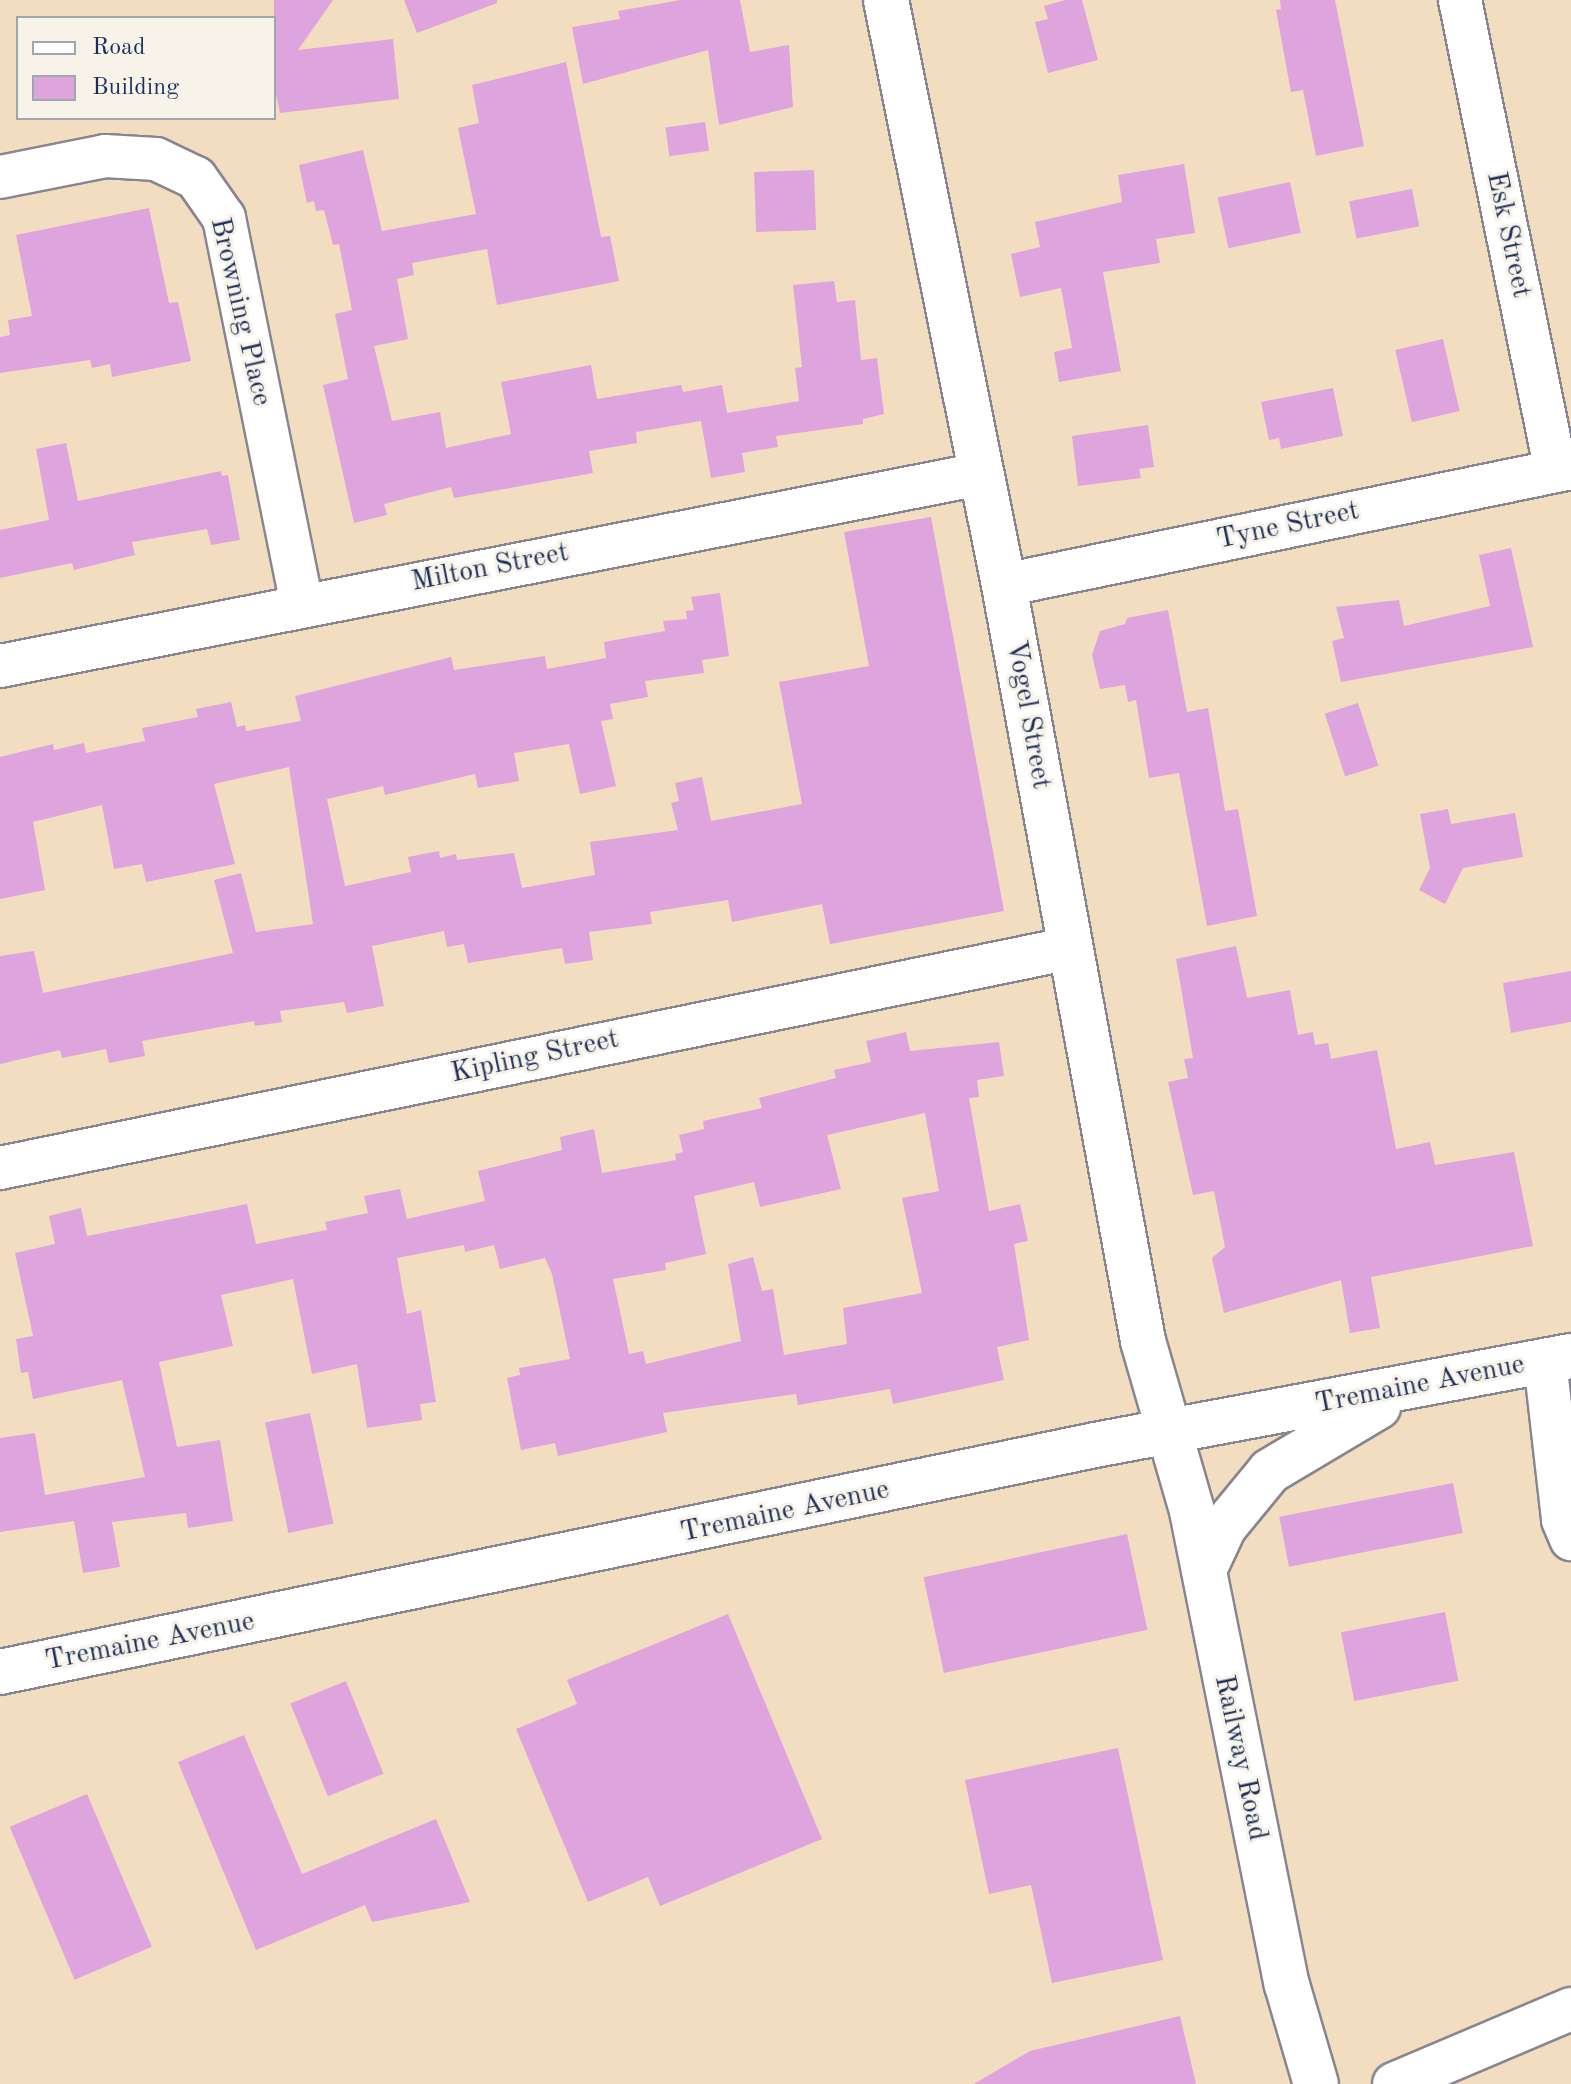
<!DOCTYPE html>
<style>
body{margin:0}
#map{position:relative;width:1571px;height:2084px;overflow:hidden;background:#f3ddc0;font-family:"Old Standard TT",serif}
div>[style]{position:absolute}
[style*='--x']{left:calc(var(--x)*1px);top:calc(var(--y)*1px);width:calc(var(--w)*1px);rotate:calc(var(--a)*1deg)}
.building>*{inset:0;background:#dea4dd;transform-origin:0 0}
.roads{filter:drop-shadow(2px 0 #87868f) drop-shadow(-2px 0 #87868f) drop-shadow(0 2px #87868f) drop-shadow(0 -2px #87868f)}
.minor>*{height:42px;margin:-21px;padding:0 21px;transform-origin:21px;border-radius:21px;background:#fff}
.major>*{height:44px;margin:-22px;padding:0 22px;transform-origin:22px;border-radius:22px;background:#fff}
span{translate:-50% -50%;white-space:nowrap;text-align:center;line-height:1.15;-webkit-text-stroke:6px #f7f3e8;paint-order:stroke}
.street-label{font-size:28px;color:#1b2f5e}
.legend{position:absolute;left:16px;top:16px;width:260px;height:104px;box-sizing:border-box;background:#f7f3e8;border:2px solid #9fa5b1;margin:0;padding:10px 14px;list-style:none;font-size:24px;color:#1b2f5e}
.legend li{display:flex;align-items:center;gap:16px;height:40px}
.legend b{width:40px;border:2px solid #9fa5b1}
</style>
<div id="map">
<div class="building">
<div style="clip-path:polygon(274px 0,333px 0,298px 50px,393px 39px,399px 99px,280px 113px,274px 85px)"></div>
<div style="clip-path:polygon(404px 0,497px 0,497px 3px,417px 33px)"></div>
<div style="clip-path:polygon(681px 0,740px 0,750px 52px,789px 45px,793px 107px,719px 125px,708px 50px,583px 84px,572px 27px,620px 19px,618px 11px)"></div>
<div style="clip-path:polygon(1065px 0,1082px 0,1098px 60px,1048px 73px,1035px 22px,1048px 19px,1044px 6px)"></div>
<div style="clip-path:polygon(1280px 0,1335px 0,1364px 146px,1316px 156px,1303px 90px,1291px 92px,1276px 10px,1281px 9px)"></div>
<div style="clip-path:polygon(566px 62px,601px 237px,610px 236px,619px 281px,497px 305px,487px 249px,412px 263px,414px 275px,397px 279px,408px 339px,374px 346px,392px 421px,440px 412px,446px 448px,511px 434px,501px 382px,591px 365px,597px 399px,681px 385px,683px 392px,722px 385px,727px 413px,799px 401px,795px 368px,802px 367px,793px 285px,834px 281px,837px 302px,855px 300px,861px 360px,877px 358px,884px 414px,863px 419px,863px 424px,776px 436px,778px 447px,742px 453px,745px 472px,711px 478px,701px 421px,636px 432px,637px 443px,589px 451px,593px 473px,454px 498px,451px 487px,384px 504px,387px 515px,354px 523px,323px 385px,348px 379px,335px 314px,352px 310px,339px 244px,333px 245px,324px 210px,316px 211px,314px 201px,307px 203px,299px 165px,363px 150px,382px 231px,476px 214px,458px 128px,479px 123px,472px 85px)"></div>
<div style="left:705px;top:122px;width:29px;height:40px;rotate:82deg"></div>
<div style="clip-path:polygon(1184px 164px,1195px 233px,1156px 239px,1160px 263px,1103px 272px,1121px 371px,1059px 382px,1054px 352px,1072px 348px,1061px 288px,1020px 297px,1011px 254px,1040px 247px,1035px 222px,1122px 202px,1118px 175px)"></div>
<div style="left:814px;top:170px;width:60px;height:60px;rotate:88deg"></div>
<div style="left:1290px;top:182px;width:52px;height:74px;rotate:78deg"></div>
<div style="left:1412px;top:189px;width:38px;height:64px;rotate:79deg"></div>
<div style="clip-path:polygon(149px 208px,169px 303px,178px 302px,191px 361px,112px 377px,110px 364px,92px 368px,90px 360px,0 373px,0 337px,10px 335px,8px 320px,32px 316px,16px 235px)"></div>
<div style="left:1443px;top:339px;width:74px;height:49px;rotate:77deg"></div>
<div style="clip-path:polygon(1333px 388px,1343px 436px,1281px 449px,1279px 438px,1269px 440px,1261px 402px)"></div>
<div style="clip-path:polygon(1148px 425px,1154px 467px,1139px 469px,1141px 478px,1078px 486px,1072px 436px)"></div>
<div style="clip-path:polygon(66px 443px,78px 501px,221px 471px,222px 476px,228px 475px,240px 540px,211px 545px,207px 529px,132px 542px,135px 555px,74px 570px,72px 563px,0 578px,0 530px,49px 520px,36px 449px)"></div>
<div style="clip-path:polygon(931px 517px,1004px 911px,830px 944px,822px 904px,732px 922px,728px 900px,650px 912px,652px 924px,589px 932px,593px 960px,565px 964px,562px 948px,468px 963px,464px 944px,447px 947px,444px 931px,372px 946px,384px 1006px,347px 1013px,344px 1002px,280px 1011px,282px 1022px,255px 1026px,254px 1021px,142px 1041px,145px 1056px,109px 1063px,106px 1049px,62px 1058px,60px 1050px,0 1064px,0 956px,34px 951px,43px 993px,233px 953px,214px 880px,241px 873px,256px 932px,313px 924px,289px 767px,214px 784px,235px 864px,146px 882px,142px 864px,114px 869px,102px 805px,33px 822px,45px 890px,0 899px,0 757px,53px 744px,54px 750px,84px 743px,86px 753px,145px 741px,142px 728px,198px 717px,196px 709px,231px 702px,237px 727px,245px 725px,246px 731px,301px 721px,295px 696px,451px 657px,454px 670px,545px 656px,547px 669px,606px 658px,604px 642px,665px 631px,663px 621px,687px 619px,686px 611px,694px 610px,691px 597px,720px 593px,729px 656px,702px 660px,704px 673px,645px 681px,648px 697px,610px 704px,613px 719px,601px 721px,616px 786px,580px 794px,569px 744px,514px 753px,519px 781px,478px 788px,475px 774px,385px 795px,383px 786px,327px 799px,345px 886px,411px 872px,408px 857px,439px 851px,440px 858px,456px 854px,457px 860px,514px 853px,522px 888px,595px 875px,590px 842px,678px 830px,671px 803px,679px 801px,675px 783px,702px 777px,711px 821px,802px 804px,779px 682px,869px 666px,844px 532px)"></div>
<div style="clip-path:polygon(1511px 548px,1533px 647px,1341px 682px,1332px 641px,1344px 638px,1336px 607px,1399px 600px,1404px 626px,1490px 606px,1479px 555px)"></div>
<div style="clip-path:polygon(1168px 610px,1187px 712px,1208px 708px,1225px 811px,1238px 809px,1257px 916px,1207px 926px,1179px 773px,1149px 778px,1136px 700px,1128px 702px,1125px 685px,1100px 689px,1092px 655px,1100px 631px,1125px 624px,1127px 618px)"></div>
<div style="left:1358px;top:703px;width:66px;height:35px;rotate:72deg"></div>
<div style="clip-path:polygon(1448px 809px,1451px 824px,1515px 813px,1523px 857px,1463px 868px,1445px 904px,1419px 890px,1430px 868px,1420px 814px)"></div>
<div style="clip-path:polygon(1236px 946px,1247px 998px,1290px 990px,1298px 1035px,1313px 1032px,1315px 1045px,1328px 1043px,1331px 1059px,1377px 1050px,1396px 1149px,1430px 1142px,1435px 1165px,1514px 1152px,1533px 1246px,1371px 1277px,1380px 1328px,1350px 1333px,1341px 1280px,1224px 1313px,1212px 1258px,1225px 1247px,1214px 1191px,1193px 1195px,1168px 1082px,1188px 1078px,1184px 1059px,1193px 1058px,1176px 959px)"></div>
<div style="clip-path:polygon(1571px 971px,1571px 1022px,1511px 1033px,1503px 983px)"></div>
<div style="clip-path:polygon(evenodd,906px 1032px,910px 1051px,999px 1042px,1004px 1076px,977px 1080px,979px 1097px,969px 1098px,989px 1211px,1020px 1204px,1028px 1241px,1014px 1244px,1029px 1340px,997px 1347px,1004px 1380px,893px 1404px,890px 1389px,798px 1405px,796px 1394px,663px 1413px,667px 1432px,558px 1456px,555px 1443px,521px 1450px,507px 1378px,520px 1375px,519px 1368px,570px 1359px,552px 1274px,545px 1258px,500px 1269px,494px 1245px,465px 1252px,464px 1245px,397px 1258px,407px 1314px,421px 1310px,436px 1402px,420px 1404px,422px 1420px,367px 1428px,357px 1364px,312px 1374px,293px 1279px,221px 1295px,233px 1346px,159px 1362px,177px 1447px,220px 1440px,233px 1521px,188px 1528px,186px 1513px,112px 1522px,120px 1567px,83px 1573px,74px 1521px,0 1532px,0 1438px,35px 1433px,45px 1495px,145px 1477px,122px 1380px,33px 1399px,28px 1372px,21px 1373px,16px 1339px,33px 1336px,15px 1253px,55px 1244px,49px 1216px,81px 1208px,87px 1236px,247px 1204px,256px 1244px,327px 1230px,325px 1222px,368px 1213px,364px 1196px,400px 1189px,407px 1219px,485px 1201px,478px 1171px,562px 1150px,560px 1137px,594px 1129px,602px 1173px,676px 1160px,675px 1154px,683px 1152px,679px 1135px,704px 1129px,703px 1121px,762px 1108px,759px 1098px,836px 1078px,834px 1070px,871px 1062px,866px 1041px,906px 1032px,925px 1113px,939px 1191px,902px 1198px,922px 1293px,843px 1308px,847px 1344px,784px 1355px,773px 1289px,762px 1291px,753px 1257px,728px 1264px,741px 1341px,646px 1364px,643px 1351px,629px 1354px,613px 1279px,666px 1270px,665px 1263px,706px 1254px,694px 1196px,754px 1182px,760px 1207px,841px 1189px,827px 1135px,925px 1113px)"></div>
<div style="left:310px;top:1413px;width:113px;height:46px;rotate:78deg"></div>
<div style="left:1453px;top:1483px;width:51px;height:177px;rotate:79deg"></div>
<div style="left:1127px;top:1534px;width:98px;height:208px;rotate:78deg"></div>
<div style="left:1445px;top:1612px;width:70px;height:106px;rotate:79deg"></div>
<div style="clip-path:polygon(728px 1614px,822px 1839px,660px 1906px,648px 1877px,588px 1902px,516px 1729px,577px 1704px,567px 1680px)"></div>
<div style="left:346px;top:1681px;width:100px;height:60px;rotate:68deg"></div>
<div style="clip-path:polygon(244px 1735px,302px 1874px,436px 1819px,470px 1902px,372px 1922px,365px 1905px,256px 1950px,178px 1762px)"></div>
<div style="clip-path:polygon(1118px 1748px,1163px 1960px,1052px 1983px,1031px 1885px,989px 1894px,965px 1780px)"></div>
<div style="left:87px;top:1794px;width:166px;height:84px;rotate:67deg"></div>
<div style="clip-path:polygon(1180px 2016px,1196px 2084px,974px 2084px,1030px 2051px)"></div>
</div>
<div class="roads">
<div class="minor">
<div style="--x:1460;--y:0;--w:480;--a:78.5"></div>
<div style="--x:0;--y:177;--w:107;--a:-11.3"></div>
<div style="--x:105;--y:156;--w:51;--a:3.4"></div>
<div style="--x:156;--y:159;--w:44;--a:25.4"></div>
<div style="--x:196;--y:178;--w:49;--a:55"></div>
<div style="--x:224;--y:218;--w:394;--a:78.6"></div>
<div style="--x:1004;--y:585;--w:579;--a:-11.66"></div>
<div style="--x:0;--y:666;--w:999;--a:-11.08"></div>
<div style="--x:0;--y:1168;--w:1093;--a:-11.61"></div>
<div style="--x:1545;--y:1361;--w:160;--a:83.5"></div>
<div style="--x:1563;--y:1520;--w:21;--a:67"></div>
<div style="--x:1394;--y:2084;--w:192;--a:-23"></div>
</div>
<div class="major">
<div style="--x:886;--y:0;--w:597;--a:78.6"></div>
<div style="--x:1004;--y:585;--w:769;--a:79.58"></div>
<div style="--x:1143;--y:1341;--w:177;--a:73.9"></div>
<div style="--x:1192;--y:1511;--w:483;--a:78.7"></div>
<div style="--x:1287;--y:1985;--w:103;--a:73.7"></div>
<div style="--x:1204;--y:1570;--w:47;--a:-65.1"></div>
<div style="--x:1224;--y:1527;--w:72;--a:-50.6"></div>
<div style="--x:1270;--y:1471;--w:126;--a:-30.7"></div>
<div style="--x:0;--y:1672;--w:1118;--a:-11.71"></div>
<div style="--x:1095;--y:1445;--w:484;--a:-10.6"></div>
</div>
</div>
<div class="street-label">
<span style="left:1508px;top:235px;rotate:78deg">Esk Street</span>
<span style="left:240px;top:312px;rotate:77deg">Browning Place</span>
<span style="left:1288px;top:526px;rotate:-12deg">Tyne Street</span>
<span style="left:490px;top:568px;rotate:-11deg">Milton Street</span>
<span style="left:1028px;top:715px;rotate:80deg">Vogel Street</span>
<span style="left:535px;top:1057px;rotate:-12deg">Kipling Street</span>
<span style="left:1420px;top:1385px;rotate:-11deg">Tremaine Avenue</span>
<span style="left:785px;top:1512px;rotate:-12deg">Tremaine Avenue</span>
<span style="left:150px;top:1642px;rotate:-11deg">Tremaine Avenue</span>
<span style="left:1240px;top:1758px;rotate:78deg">Railway Road</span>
</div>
<ul class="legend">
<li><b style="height:10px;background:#fff"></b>Road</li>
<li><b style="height:22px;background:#dea4dd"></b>Building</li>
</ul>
</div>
